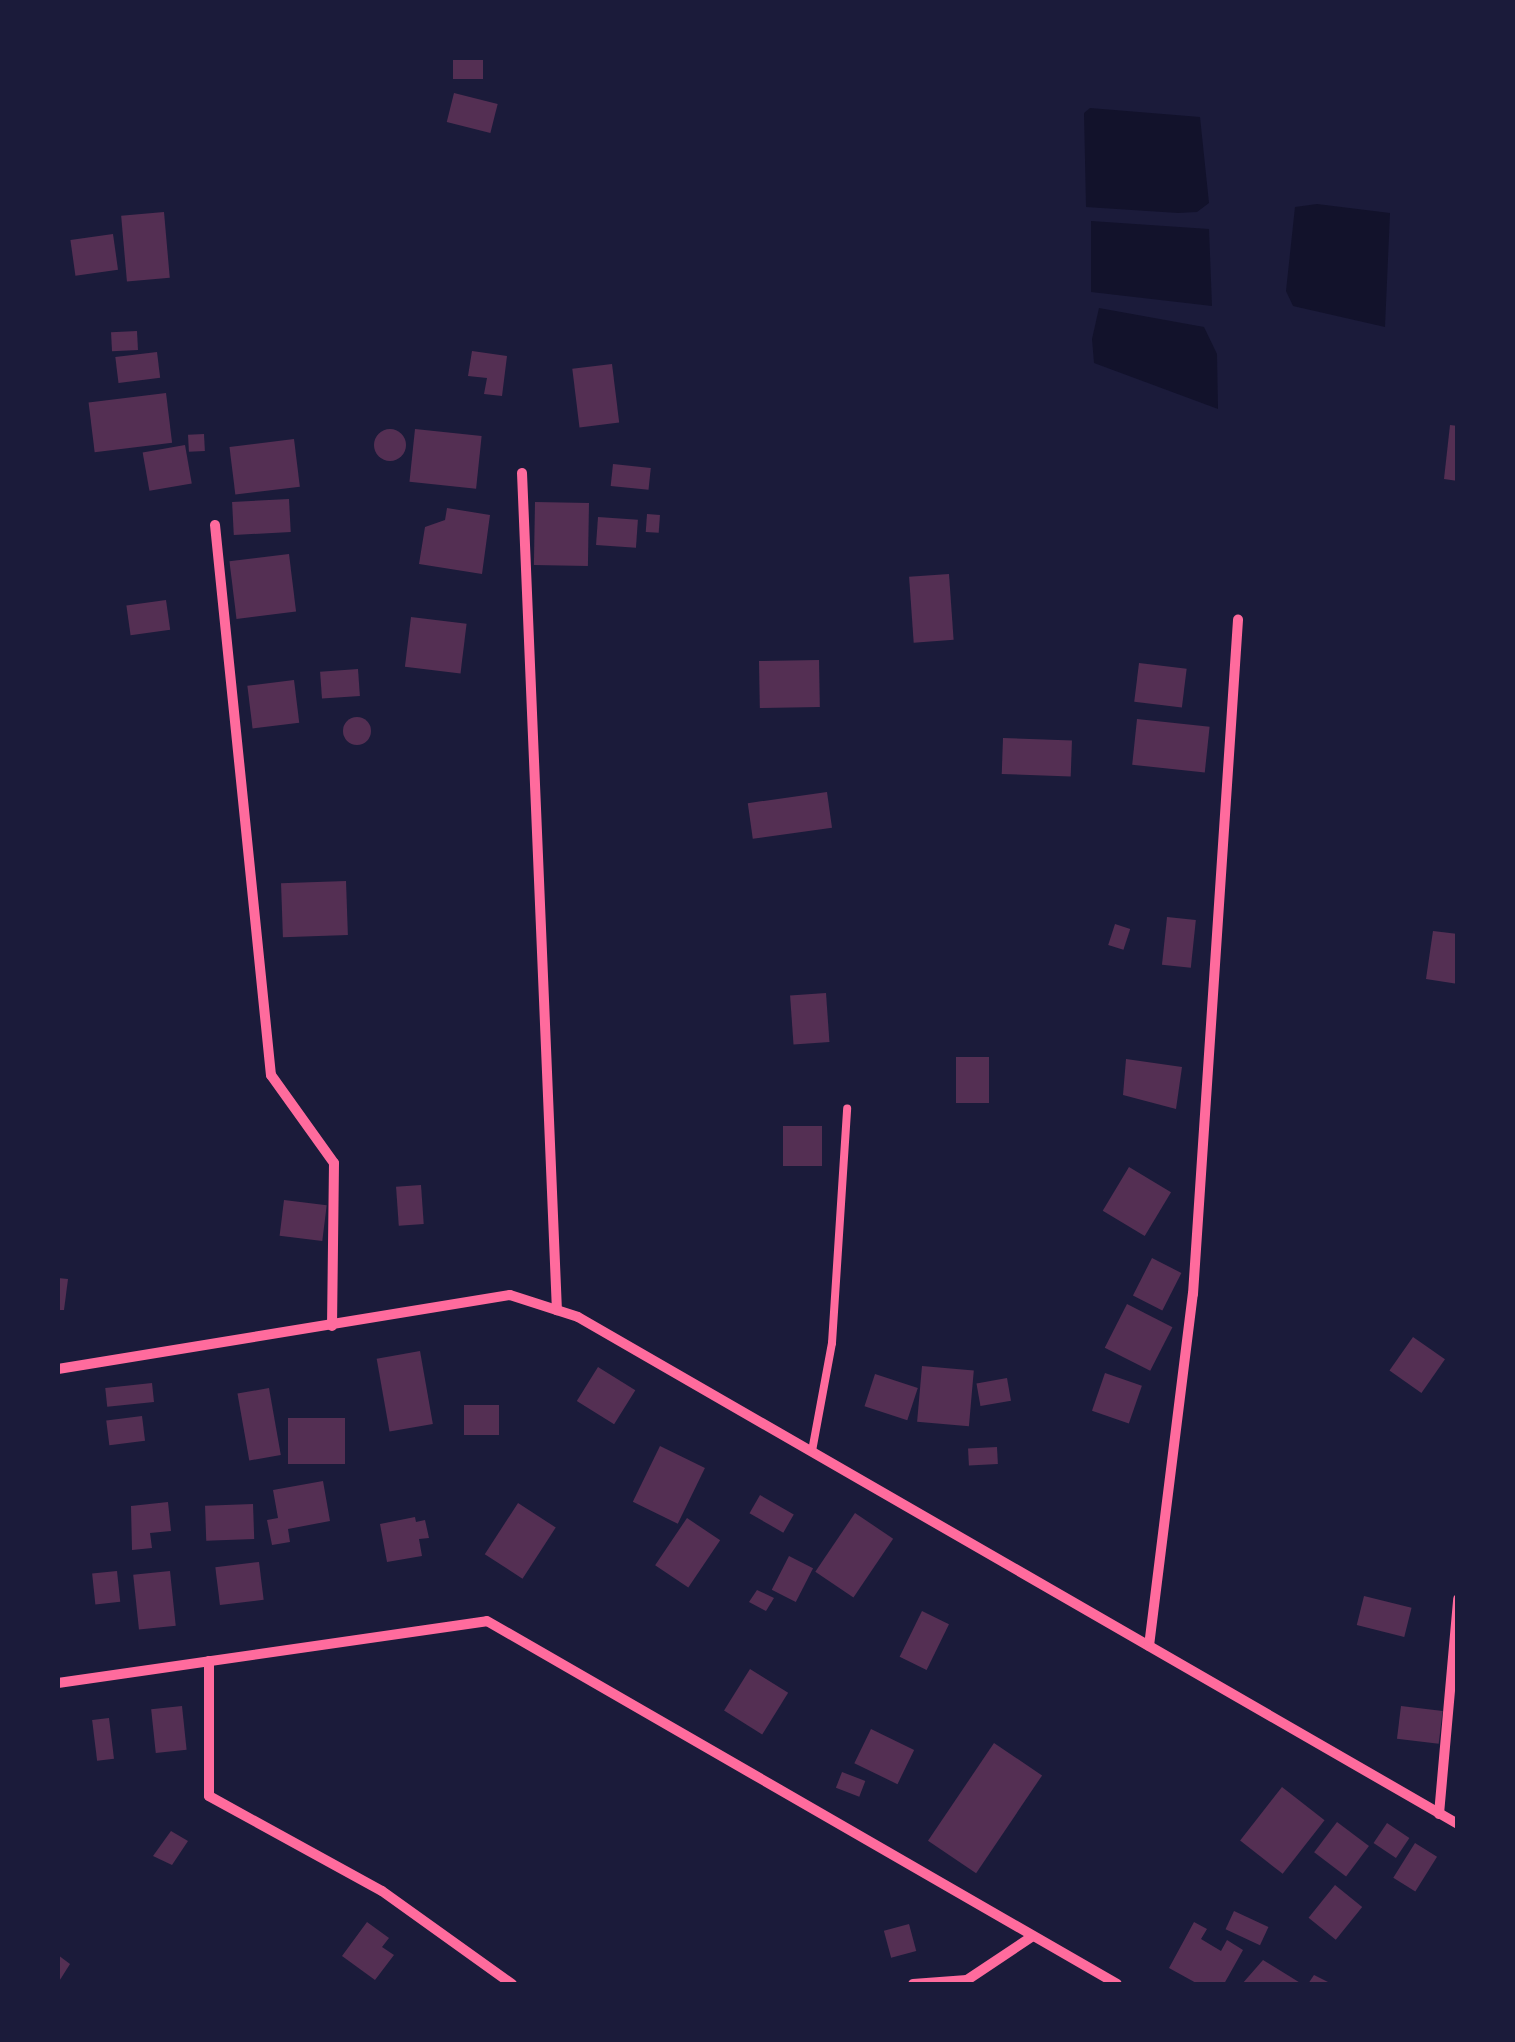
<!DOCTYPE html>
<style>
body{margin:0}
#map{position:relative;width:1515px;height:2042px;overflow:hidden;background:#1b1b3a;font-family:Manrope,sans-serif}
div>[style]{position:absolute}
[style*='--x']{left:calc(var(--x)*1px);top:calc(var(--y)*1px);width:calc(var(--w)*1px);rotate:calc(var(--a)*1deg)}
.water>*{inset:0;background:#12122b}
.building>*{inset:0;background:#542f53;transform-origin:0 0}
.round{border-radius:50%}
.service>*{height:8px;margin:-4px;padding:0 4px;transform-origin:4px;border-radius:4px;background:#ff6b9d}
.minor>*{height:10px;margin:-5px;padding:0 5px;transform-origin:5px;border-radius:5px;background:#ff6b9d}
span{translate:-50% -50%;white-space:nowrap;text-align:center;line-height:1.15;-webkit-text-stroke:9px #1b1b3a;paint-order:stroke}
.frame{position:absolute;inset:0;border:60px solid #1b1b3a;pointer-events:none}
</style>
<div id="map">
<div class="water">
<div style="clip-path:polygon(1090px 108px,1200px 117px,1209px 203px,1197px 212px,1178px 213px,1086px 207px,1084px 113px)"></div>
<div style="clip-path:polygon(1317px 204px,1390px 213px,1385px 327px,1293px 306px,1286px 291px,1295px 207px)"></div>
<div style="clip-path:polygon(1091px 221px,1209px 229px,1212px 306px,1091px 292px)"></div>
<div style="clip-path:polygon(1099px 308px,1204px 327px,1217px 354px,1218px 409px,1094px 363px,1092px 339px)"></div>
</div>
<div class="building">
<div style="left:453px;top:58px;width:30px;height:21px"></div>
<div style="left:454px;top:93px;width:45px;height:30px;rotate:14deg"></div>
<div style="left:164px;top:212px;width:66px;height:43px;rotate:85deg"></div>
<div style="left:113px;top:234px;width:36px;height:43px;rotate:82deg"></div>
<div style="left:137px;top:331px;width:19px;height:26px;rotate:87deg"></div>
<div style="clip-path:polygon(472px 351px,507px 356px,502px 396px,484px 394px,487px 378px,468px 376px)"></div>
<div style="left:157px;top:352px;width:26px;height:42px;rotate:83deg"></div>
<div style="left:612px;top:364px;width:59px;height:40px;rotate:83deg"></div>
<div style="left:166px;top:393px;width:50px;height:78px;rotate:83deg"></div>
<div style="clip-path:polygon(1450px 425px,1458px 426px,1458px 481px,1444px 479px)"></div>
<div style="left:415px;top:429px;width:67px;height:53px;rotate:6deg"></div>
<div class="round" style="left:374px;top:429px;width:32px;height:32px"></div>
<div style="left:204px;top:434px;width:17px;height:16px;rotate:87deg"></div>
<div style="left:294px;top:439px;width:48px;height:65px;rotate:83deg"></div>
<div style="left:185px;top:445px;width:39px;height:43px;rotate:80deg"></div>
<div style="left:613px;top:464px;width:38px;height:22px;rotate:6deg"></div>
<div style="left:289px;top:499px;width:33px;height:57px;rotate:87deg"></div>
<div style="left:535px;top:502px;width:54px;height:63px;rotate:1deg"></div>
<div style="clip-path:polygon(447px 508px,490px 515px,482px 574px,419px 564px,425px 527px,445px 520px)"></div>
<div style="left:647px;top:514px;width:13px;height:18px;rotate:4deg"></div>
<div style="left:598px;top:517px;width:40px;height:28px;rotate:4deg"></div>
<div style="left:289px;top:554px;width:58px;height:60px;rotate:83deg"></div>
<div style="left:949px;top:574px;width:66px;height:40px;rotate:86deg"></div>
<div style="left:166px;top:600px;width:30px;height:40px;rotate:82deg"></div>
<div style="left:411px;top:617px;width:56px;height:50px;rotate:7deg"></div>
<div style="left:819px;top:660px;width:47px;height:60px;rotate:89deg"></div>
<div style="left:1139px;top:663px;width:48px;height:39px;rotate:7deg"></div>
<div style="left:358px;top:669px;width:27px;height:38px;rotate:86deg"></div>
<div style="left:294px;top:680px;width:43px;height:47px;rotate:83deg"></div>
<div class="round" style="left:343px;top:717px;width:28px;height:28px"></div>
<div style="left:1137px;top:719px;width:73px;height:46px;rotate:6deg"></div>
<div style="left:1003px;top:738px;width:69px;height:36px;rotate:2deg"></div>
<div style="left:827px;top:792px;width:36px;height:80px;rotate:82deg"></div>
<div style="left:346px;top:881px;width:54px;height:65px;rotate:88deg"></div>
<div style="left:1167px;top:917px;width:29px;height:48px;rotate:6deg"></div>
<div style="left:1115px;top:924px;width:16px;height:22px;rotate:18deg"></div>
<div style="clip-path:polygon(1433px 931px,1458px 934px,1458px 984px,1426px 979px)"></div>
<div style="left:826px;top:993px;width:49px;height:36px;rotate:86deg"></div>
<div style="left:956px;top:1057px;width:33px;height:46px"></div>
<div style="clip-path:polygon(1126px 1059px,1182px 1067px,1176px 1109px,1123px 1095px)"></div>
<div style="left:783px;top:1126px;width:39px;height:40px"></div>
<div style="left:1129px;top:1167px;width:49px;height:51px;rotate:31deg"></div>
<div style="left:421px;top:1185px;width:39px;height:25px;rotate:86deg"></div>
<div style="left:284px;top:1200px;width:43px;height:36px;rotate:7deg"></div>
<div style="left:1152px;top:1258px;width:33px;height:42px;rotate:27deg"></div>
<div style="clip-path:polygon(58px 1278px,68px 1279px,64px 1310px,58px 1310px)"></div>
<div style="left:1127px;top:1304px;width:51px;height:49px;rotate:27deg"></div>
<div style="left:1413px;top:1337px;width:39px;height:41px;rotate:35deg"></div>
<div style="left:420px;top:1351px;width:74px;height:44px;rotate:80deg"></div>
<div style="left:922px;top:1366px;width:52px;height:56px;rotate:5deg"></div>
<div style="left:598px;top:1367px;width:44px;height:40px;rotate:32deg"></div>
<div style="left:1105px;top:1373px;width:39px;height:40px;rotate:19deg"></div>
<div style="left:875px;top:1374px;width:45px;height:34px;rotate:18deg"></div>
<div style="left:1007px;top:1378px;width:23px;height:31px;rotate:80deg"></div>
<div style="left:152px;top:1383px;width:19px;height:47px;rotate:84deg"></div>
<div style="left:269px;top:1388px;width:68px;height:32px;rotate:80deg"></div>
<div style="left:464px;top:1405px;width:35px;height:30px"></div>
<div style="left:142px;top:1416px;width:25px;height:36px;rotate:83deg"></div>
<div style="left:288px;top:1418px;width:57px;height:46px"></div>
<div style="left:660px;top:1446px;width:50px;height:62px;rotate:26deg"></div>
<div style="left:997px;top:1447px;width:17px;height:29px;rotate:87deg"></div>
<div style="clip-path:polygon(323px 1481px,330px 1521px,288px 1529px,290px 1542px,272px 1545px,267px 1520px,278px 1518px,273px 1490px)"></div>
<div style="left:760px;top:1495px;width:39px;height:21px;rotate:30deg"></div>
<div style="clip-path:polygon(168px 1502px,171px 1531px,150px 1533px,152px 1548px,132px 1550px,131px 1506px)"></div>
<div style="left:518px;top:1503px;width:45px;height:61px;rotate:33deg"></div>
<div style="left:253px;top:1504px;width:35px;height:48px;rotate:88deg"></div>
<div style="left:855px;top:1513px;width:46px;height:71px;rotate:34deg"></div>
<div style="clip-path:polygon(415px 1517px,416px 1522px,425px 1520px,429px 1538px,419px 1539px,422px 1556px,387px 1562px,380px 1524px)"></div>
<div style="left:687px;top:1518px;width:40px;height:57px;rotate:34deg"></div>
<div style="left:789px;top:1556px;width:27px;height:38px;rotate:27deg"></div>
<div style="left:259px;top:1562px;width:38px;height:44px;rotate:83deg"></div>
<div style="left:117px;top:1571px;width:31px;height:25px;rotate:84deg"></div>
<div style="left:170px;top:1571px;width:55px;height:37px;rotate:84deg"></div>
<div style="clip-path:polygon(757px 1590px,774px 1598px,766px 1611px,749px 1602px)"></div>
<div style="left:1364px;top:1596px;width:49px;height:30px;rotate:14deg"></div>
<div style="left:922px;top:1611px;width:30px;height:51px;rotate:26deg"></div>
<div style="left:750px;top:1669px;width:45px;height:49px;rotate:32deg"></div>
<div style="left:182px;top:1706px;width:44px;height:31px;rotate:84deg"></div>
<div style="left:1401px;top:1706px;width:42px;height:33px;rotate:7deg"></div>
<div style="left:109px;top:1718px;width:41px;height:17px;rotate:83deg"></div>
<div style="left:871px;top:1729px;width:48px;height:38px;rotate:26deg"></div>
<div style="left:994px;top:1743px;width:58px;height:118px;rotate:34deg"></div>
<div style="left:842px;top:1772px;width:25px;height:17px;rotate:21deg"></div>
<div style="left:1282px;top:1787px;width:54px;height:68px;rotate:38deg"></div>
<div style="left:1337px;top:1822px;width:40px;height:38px;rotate:37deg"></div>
<div style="left:1387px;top:1823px;width:27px;height:24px;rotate:34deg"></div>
<div style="clip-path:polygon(171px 1831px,188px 1841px,172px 1865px,153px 1856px)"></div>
<div style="left:1415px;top:1843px;width:26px;height:41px;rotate:32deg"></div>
<div style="left:1335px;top:1885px;width:35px;height:42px;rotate:39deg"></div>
<div style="left:1234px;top:1911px;width:38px;height:20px;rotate:25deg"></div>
<div style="clip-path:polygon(367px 1922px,389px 1938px,382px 1947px,394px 1955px,375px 1980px,342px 1956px)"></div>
<div style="clip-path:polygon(1194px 1922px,1207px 1929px,1201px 1939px,1221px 1951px,1227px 1940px,1243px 1950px,1224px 1984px,1198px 1984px,1169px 1968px)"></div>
<div style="left:909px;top:1924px;width:28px;height:26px;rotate:75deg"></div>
<div style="clip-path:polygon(58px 1955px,70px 1964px,58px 1983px)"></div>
<div style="clip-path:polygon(1263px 1960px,1302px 1984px,1242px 1984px)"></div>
<div style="clip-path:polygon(1314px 1975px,1332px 1984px,1308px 1984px)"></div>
</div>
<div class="service">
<div style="--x:812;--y:1451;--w:110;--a:-79.5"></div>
<div style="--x:832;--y:1343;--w:235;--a:-86.3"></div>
</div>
<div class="minor">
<div style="--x:522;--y:473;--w:838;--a:87.61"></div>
<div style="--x:215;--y:525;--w:553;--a:84.19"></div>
<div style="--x:271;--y:1075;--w:108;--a:54.4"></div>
<div style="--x:334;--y:1163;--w:163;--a:90.7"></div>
<div style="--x:58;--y:1369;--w:458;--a:-9.3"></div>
<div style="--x:510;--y:1295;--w:71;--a:17.9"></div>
<div style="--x:578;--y:1317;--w:1016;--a:29.95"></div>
<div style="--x:1149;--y:1646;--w:355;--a:-82.9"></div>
<div style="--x:1193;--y:1294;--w:676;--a:-86.18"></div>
<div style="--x:209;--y:1661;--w:135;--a:90"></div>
<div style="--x:209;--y:1796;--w:197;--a:28.8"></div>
<div style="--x:382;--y:1891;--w:160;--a:35.6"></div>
<div style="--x:58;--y:1683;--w:433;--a:-8.2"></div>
<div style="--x:487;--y:1621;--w:727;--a:29.95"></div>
<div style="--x:1439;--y:1814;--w:216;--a:-84.9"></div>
<div style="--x:913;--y:1984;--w:54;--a:-4.2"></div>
<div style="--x:967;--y:1980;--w:79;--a:-33.7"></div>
</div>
<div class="frame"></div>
</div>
